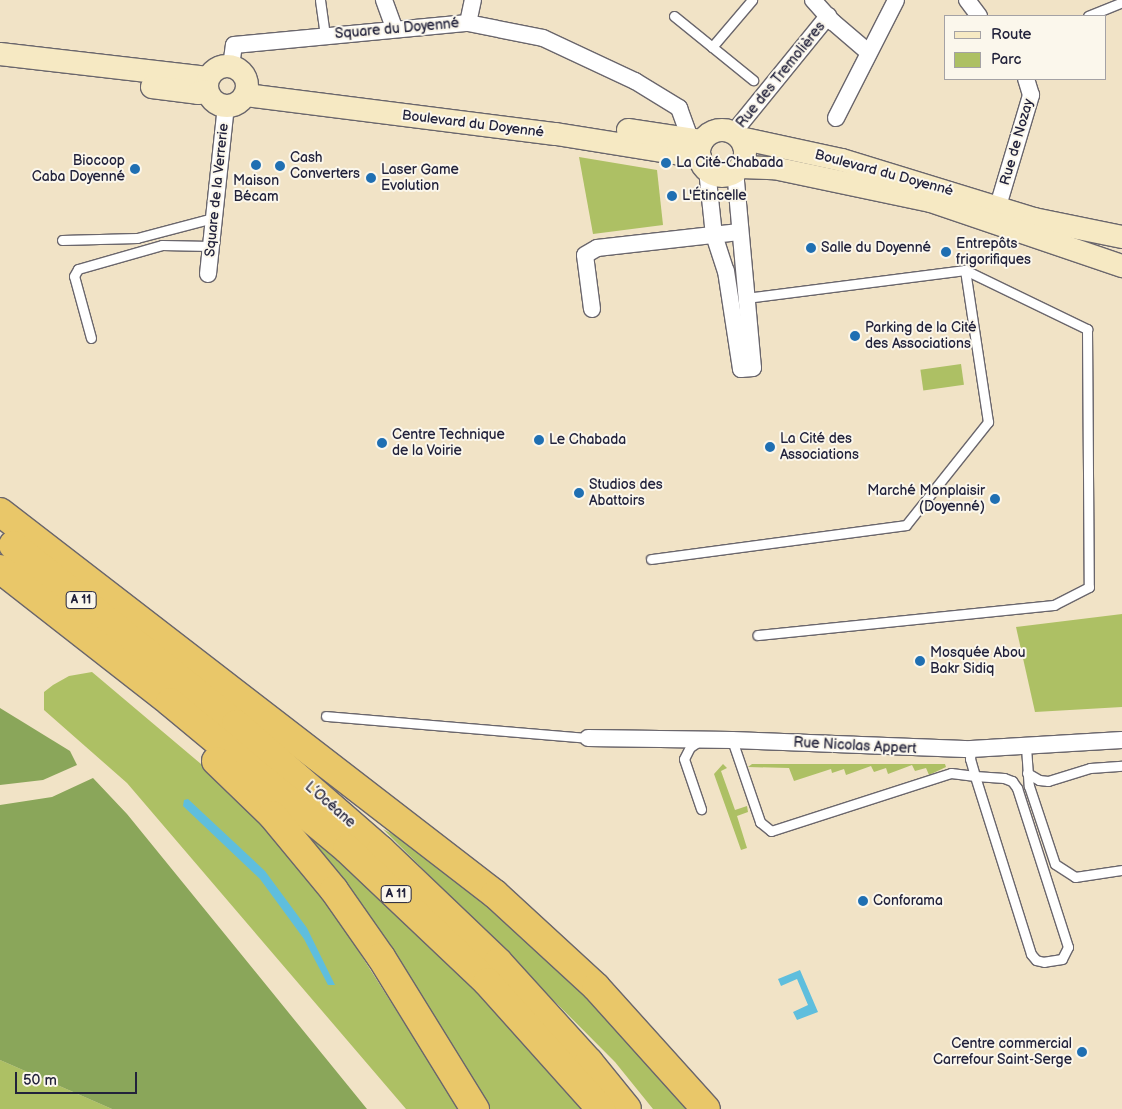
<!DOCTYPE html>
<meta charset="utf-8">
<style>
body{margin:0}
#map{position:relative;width:1122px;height:1109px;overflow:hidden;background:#f1e3c6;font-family:"Balsamiq Sans",sans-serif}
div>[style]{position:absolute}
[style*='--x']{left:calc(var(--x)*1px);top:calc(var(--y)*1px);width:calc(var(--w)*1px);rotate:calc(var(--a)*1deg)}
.green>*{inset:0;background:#adc064;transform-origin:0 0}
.forest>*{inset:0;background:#8aa65a}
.water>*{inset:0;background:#5fbedd}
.roads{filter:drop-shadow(1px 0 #6a666c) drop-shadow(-1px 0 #6a666c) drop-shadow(0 1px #6a666c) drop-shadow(0 -1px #6a666c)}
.service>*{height:9px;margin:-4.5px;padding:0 4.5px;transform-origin:4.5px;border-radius:4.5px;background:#fff}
.minor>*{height:16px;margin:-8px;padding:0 8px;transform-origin:8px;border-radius:8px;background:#fff}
.secondary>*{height:22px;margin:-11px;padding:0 11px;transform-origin:11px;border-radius:11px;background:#f6e9c3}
.secondary>.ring{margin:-11px;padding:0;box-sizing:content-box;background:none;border:22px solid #f6e9c3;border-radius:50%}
.motorway>*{height:28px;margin:-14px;padding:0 14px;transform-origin:14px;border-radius:14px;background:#e9c769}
.dots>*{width:14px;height:14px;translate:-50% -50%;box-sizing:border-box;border:2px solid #fbf7ec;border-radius:50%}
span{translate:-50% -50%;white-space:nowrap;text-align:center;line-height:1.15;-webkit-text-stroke:4px #fbf7ec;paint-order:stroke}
.shield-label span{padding:1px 4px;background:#fbf7ec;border:1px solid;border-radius:4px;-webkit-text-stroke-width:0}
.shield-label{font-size:12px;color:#22223b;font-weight:700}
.street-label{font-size:14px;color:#22223b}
.poi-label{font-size:14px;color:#22223b}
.left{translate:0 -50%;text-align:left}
.right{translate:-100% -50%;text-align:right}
.legend{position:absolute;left:944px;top:15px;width:162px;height:65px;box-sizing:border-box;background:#fbf7ec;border:1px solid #a4a2a5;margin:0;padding:6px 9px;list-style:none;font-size:15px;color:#22223b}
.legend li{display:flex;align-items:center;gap:10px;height:25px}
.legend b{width:25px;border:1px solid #a4a2a5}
.scale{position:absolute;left:15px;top:1072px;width:122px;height:22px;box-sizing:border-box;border:2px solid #22223b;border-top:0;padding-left:6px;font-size:15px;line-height:18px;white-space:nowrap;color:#22223b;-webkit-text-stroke:4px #fbf7ec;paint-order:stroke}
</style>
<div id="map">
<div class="green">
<div style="clip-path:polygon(579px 157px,657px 170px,663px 225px,593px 234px)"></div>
<div style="left:961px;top:364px;width:21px;height:41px;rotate:82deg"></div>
<div style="clip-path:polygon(1122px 614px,1122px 707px,1035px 712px,1016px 627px)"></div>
<div style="clip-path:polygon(92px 672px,201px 764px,257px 818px,299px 866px,347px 933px,459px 1109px,406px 1109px,127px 783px,44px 710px,44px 692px,53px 685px,69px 676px)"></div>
<div style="clip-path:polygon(723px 764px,727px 768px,721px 771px,735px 810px,747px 806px,748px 812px,737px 816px,747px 848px,741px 850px,714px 774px)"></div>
<div style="clip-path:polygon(752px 764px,945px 764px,946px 767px,929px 775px,926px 768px,915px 771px,912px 765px,888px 774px,886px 768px,874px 772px,871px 766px,846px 775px,844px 769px,832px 773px,831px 769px,794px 781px,789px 768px,748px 767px)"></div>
<div style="clip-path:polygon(296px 821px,366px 882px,479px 991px,584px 1109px,489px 1109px)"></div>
<div style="clip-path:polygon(383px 829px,420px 849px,463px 883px,567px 975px,690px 1109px,653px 1109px,615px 1062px)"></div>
<div style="clip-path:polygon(0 1060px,112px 1109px,0 1109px)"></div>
</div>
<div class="forest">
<div style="clip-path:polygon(0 708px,70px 751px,77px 765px,43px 780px,0 785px)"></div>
<div style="clip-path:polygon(93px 778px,127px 814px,367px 1109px,112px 1109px,0 1060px,0 805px,52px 797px)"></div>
</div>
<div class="water">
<div style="clip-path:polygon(188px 799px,265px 871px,307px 928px,335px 985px,328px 985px,304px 939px,260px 879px,183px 806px,184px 800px)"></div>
<div style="clip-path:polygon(800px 970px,818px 1012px,797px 1020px,793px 1012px,808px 1005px,797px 979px,781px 986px,778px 979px)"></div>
</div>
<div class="roads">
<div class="service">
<div style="--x:320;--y:0;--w:36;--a:82"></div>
<div style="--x:674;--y:16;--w:102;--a:39"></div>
<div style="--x:1088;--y:16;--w:37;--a:-22"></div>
<div style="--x:712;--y:47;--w:62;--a:-49.6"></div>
<div style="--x:62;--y:240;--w:75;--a:-1.5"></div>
<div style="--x:137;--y:238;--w:79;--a:-14.7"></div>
<div style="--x:746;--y:298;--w:221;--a:-7.3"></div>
<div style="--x:965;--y:270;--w:136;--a:25.8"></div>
<div style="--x:1087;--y:329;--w:258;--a:89.6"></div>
<div style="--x:1089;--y:587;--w:39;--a:153"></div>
<div style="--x:1054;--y:605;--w:298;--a:174.2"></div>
<div style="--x:91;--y:338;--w:64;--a:-105.3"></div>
<div style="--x:74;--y:276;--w:8;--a:-60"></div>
<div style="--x:78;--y:269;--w:87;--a:-15.9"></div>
<div style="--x:162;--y:245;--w:48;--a:1.2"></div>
<div style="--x:651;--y:559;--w:257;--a:-7.6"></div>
<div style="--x:906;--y:525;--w:132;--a:-51.5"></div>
<div style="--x:988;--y:422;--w:154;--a:-98.6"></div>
<div style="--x:326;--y:716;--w:263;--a:4.8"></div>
<div style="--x:732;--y:740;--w:87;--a:71.1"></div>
<div style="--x:760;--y:822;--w:14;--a:39"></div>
<div style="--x:771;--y:831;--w:189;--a:-17.9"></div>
<div style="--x:951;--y:773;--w:24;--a:7"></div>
<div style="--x:975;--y:776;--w:29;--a:4"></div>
<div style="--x:1004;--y:778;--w:9;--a:21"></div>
<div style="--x:1012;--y:781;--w:9;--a:54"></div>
<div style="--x:1017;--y:788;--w:167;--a:72.2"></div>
<div style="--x:1068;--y:947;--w:13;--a:117"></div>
<div style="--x:1062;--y:959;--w:18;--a:171"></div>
<div style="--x:1044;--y:962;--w:8;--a:-166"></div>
<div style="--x:1036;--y:960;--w:8;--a:-130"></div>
<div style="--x:1031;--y:954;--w:187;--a:-107.5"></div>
<div style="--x:975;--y:776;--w:18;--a:-106"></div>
<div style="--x:970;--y:759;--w:10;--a:-84"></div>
<div style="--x:699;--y:741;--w:11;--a:146"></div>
<div style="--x:690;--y:747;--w:13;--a:117"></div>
<div style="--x:684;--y:759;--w:53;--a:71.2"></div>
<div style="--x:1026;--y:747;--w:39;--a:86"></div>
<div style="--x:1029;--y:786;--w:82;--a:71.6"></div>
<div style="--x:1055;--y:864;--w:24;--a:33"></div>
<div style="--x:1075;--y:877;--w:48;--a:-8.5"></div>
<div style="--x:1027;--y:773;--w:14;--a:30"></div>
<div style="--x:1039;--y:780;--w:9;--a:6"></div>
<div style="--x:1048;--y:781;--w:44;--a:-17.2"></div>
<div style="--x:1090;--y:768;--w:32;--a:-4"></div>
</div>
<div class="minor">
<div style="--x:384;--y:0;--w:30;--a:70"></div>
<div style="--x:813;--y:0;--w:30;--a:48"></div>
<div style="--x:833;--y:22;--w:46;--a:40.6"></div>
<div style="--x:967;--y:0;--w:20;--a:53"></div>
<div style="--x:468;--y:23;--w:24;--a:-78"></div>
<div style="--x:231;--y:66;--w:21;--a:-82"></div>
<div style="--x:234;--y:45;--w:235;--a:-5.4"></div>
<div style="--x:468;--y:23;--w:76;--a:11.3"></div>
<div style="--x:543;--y:38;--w:102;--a:25.1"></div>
<div style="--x:635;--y:81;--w:52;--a:31.5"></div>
<div style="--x:679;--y:108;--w:33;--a:70"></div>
<div style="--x:836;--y:118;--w:132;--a:-63"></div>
<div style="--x:733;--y:133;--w:151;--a:-50.9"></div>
<div style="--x:707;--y:170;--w:65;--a:83.9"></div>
<div style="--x:714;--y:235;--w:38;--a:72"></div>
<div style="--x:726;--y:271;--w:99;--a:81.3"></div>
<div style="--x:741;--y:369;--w:12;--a:-5"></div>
<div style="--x:753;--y:368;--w:197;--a:-95.2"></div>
<div style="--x:998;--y:206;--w:116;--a:-73.4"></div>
<div style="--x:1031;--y:95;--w:17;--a:-107"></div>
<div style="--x:208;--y:274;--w:169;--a:-83.9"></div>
<div style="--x:592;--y:309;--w:54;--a:-97.4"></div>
<div style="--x:585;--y:255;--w:14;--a:-30"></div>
<div style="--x:597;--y:248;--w:143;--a:-6.4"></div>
<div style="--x:588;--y:738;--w:144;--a:0.8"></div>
<div style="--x:732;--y:740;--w:239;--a:2.2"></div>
<div style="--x:971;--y:749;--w:151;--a:-3.4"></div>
</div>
<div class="secondary">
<div style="--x:0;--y:54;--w:209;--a:6.6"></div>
<div class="ring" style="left:207px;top:66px;width:18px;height:18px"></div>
<div style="--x:152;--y:87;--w:46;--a:7.4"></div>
<div style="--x:198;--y:93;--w:9;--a:-13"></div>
<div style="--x:246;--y:95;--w:312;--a:7.2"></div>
<div style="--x:556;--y:134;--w:146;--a:9.1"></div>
<div style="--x:628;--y:130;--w:75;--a:8.5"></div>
<div class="ring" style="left:699px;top:130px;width:24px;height:24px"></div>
<div style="--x:740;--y:138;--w:104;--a:12.2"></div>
<div style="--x:842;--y:160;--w:201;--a:17.1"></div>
<div style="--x:1034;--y:219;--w:90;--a:11.6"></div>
<div style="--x:741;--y:167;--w:33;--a:2"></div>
<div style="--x:774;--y:168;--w:160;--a:11.9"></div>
<div style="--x:931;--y:201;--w:202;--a:18.8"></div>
</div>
<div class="motorway">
<div style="--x:0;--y:512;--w:625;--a:37.66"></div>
<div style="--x:495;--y:894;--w:137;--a:42.6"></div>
<div style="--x:596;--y:987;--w:164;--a:48"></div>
<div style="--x:13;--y:545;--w:286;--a:38.8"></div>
<div style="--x:236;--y:724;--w:192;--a:41"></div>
<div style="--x:381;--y:850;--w:162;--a:43.7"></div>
<div style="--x:498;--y:962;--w:135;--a:47.7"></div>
<div style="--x:589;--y:1062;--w:60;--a:51"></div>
<div style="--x:0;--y:569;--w:216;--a:38"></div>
<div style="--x:170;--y:702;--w:230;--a:39.7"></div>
<div style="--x:347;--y:849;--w:193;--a:43.5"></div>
<div style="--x:487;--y:982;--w:171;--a:48.1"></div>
<div style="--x:216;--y:761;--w:78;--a:44"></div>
<div style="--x:272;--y:815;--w:97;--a:50.4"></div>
<div style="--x:334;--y:890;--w:82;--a:55"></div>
<div style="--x:381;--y:957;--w:179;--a:58.3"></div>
</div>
</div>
<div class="dots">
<div style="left:666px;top:163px;background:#1f6fb2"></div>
<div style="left:256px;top:165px;background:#1f6fb2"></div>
<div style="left:280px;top:166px;background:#1f6fb2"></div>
<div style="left:135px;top:169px;background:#1f6fb2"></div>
<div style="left:371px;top:178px;background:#1f6fb2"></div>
<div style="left:672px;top:196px;background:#1f6fb2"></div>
<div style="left:811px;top:248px;background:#1f6fb2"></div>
<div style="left:946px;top:252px;background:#1f6fb2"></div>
<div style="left:855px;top:336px;background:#1f6fb2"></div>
<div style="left:539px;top:440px;background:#1f6fb2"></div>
<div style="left:382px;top:443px;background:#1f6fb2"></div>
<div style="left:770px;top:447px;background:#1f6fb2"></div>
<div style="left:579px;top:493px;background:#1f6fb2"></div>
<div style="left:995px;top:499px;background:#1f6fb2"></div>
<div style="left:920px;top:661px;background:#1f6fb2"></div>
<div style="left:863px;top:901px;background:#1f6fb2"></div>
<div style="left:1082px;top:1052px;background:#1f6fb2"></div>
</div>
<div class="shield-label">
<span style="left:81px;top:600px">A 11</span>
<span style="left:396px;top:894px">A 11</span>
</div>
<div class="street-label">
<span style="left:397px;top:29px;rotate:-5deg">Square du Doyenné</span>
<span style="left:781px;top:75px;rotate:-51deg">Rue des Tremolières</span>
<span style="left:473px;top:124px;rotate:7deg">Boulevard du Doyenné</span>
<span style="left:1017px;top:142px;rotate:-74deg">Rue de Nozay</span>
<span style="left:884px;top:173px;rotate:15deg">Boulevard du Doyenné</span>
<span style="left:217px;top:190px;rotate:-84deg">Square de la Verrerie</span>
<span style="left:855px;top:746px;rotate:3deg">Rue Nicolas Appert</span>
<span style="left:330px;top:805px;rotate:41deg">L’Océane</span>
</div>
<div class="poi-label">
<span class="left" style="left:290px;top:166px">Cash<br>Converters</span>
<span class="right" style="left:125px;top:169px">Biocoop<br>Caba Doyenné</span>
<span class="left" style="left:676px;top:163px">La Cité-Chabada</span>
<span class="left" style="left:381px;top:178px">Laser Game<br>Evolution</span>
<span style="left:256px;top:189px">Maison<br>Bécam</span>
<span class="left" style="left:682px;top:196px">L'Étincelle</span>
<span class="left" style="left:956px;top:252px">Entrepôts<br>frigorifiques</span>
<span class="left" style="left:821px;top:248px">Salle du Doyenné</span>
<span class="left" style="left:865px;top:336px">Parking de la Cité<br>des Associations</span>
<span class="left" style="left:392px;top:443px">Centre Technique<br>de la Voirie</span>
<span class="left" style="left:780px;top:447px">La Cité des<br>Associations</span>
<span class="left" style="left:549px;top:440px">Le Chabada</span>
<span class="left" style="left:589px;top:493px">Studios des<br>Abattoirs</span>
<span class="right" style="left:985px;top:499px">Marché Monplaisir<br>(Doyenné)</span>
<span class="left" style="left:930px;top:661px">Mosquée Abou<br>Bakr Sidiq</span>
<span class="left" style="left:873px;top:901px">Conforama</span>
<span class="right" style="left:1072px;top:1052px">Centre commercial<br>Carrefour Saint-Serge</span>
</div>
<ul class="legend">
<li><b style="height:6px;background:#f6e9c3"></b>Route</li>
<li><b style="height:14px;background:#adc064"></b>Parc</li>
</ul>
<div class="scale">50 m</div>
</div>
